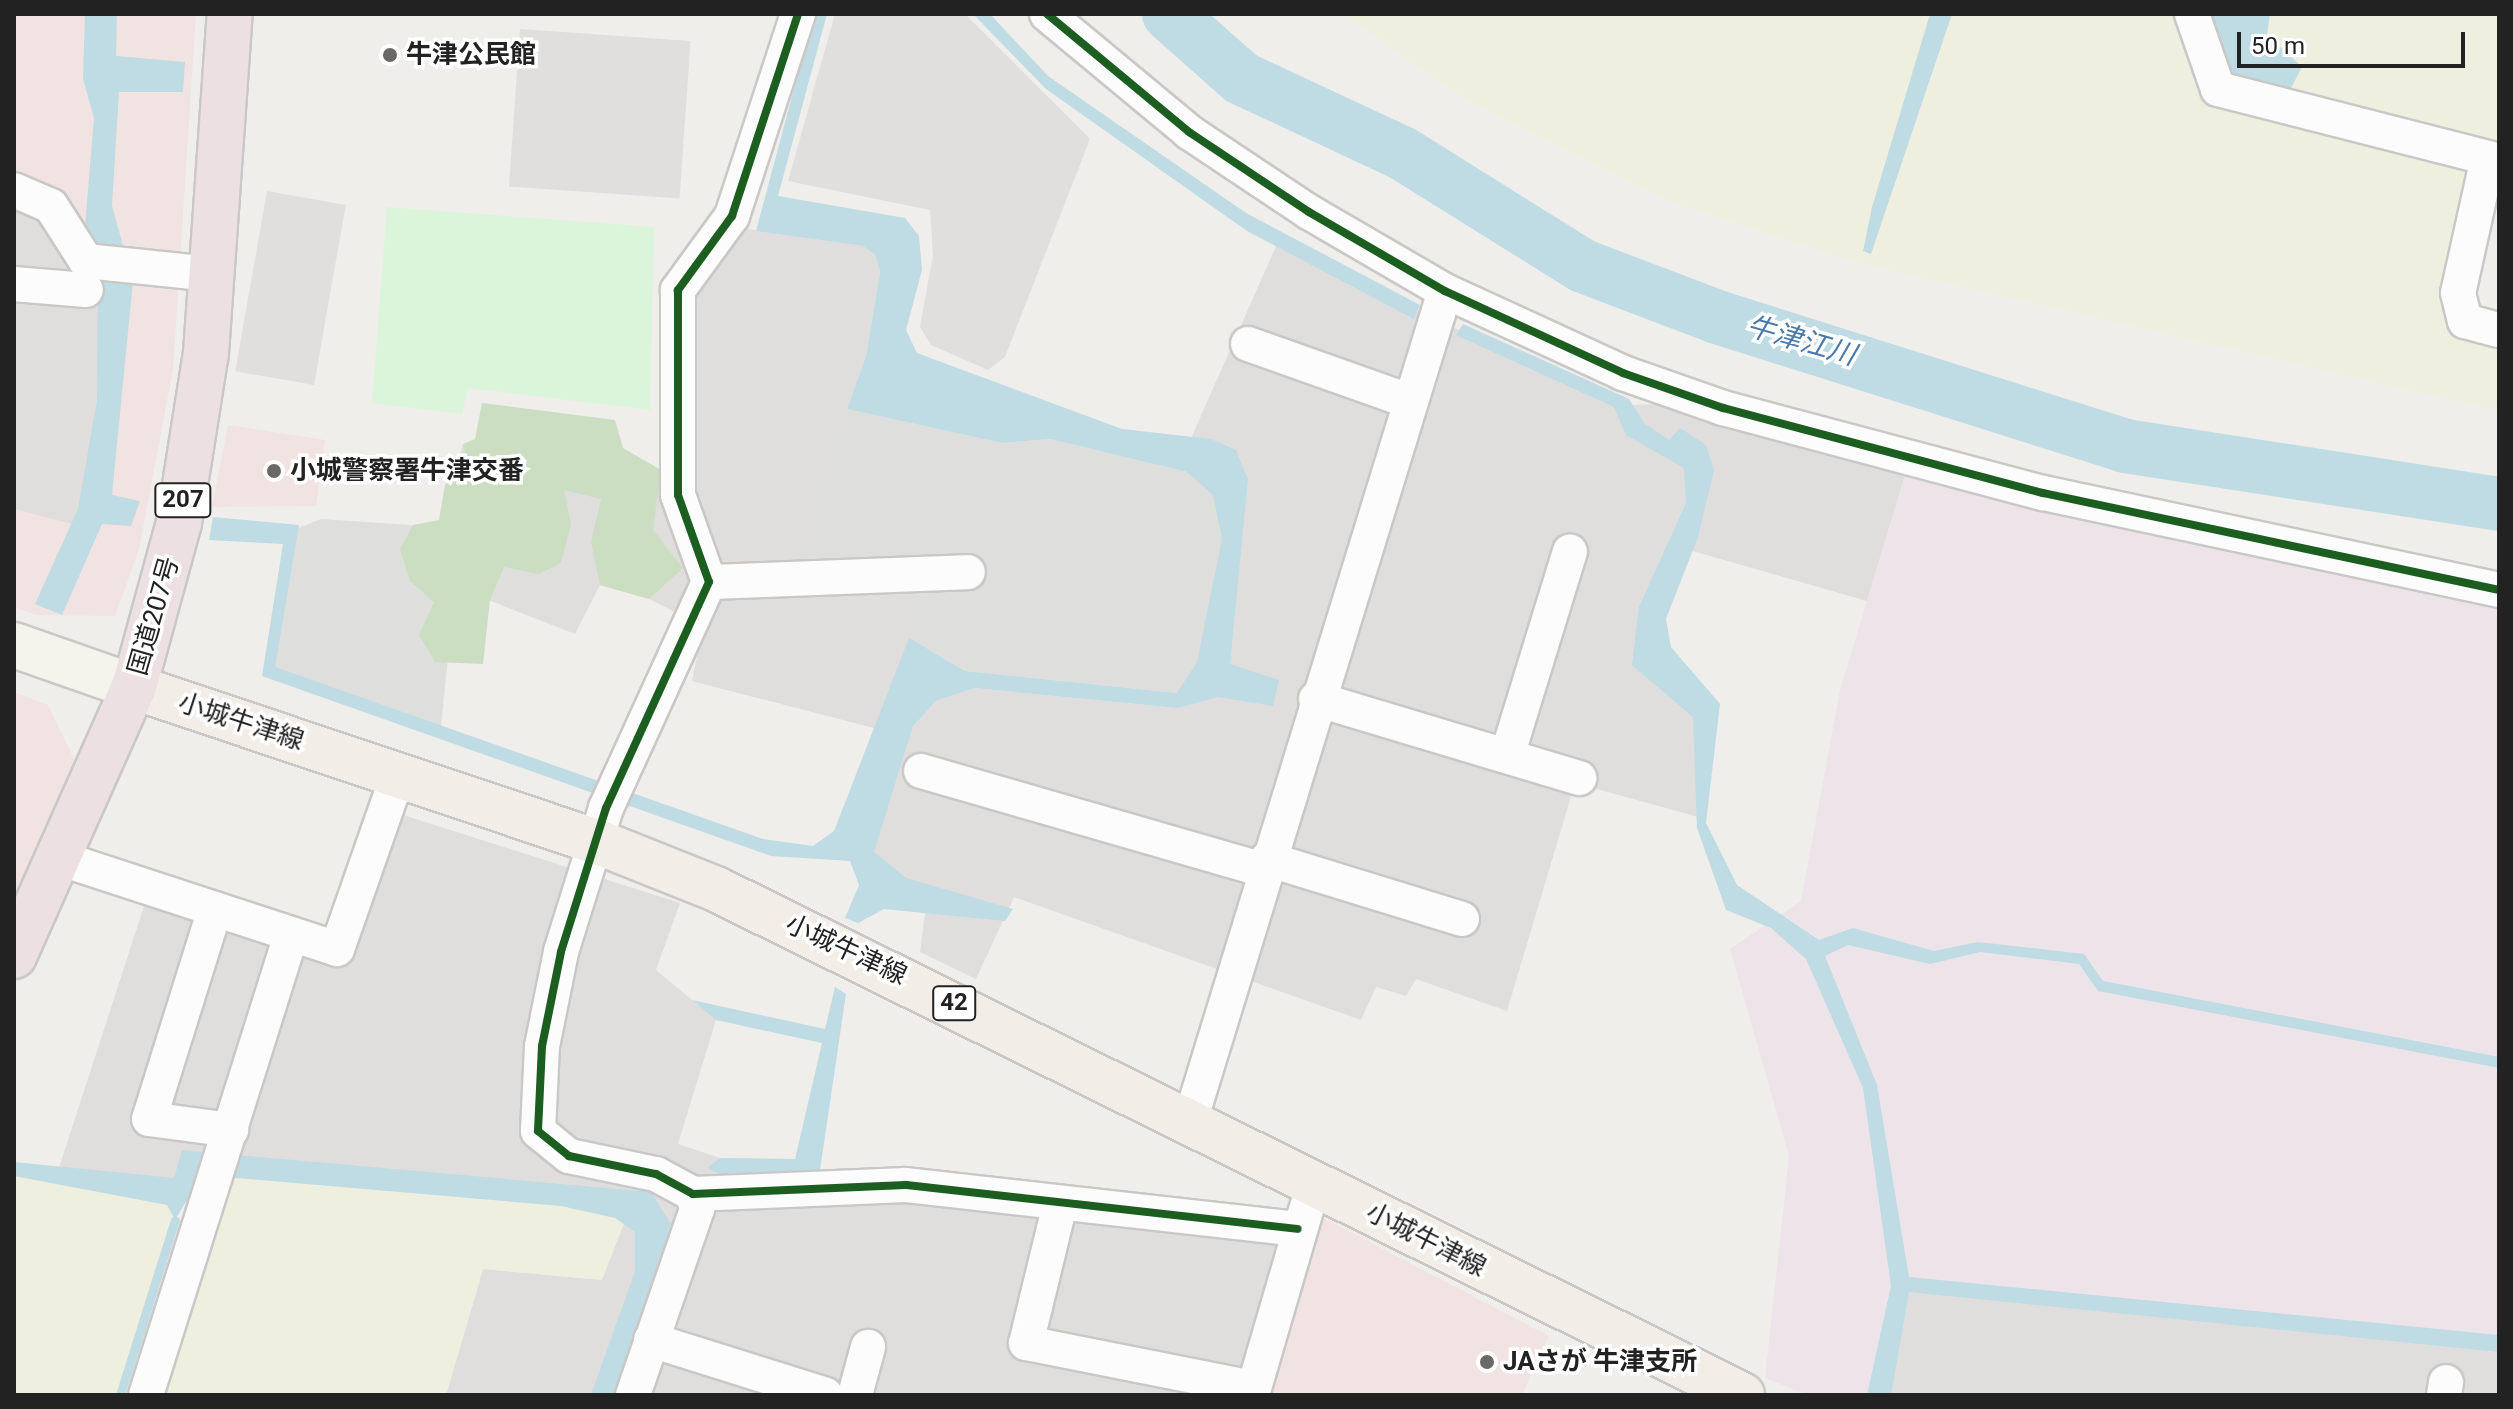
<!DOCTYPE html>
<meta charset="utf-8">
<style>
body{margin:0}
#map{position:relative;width:2513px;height:1409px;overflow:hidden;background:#f0eeeb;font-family:Roboto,"Noto Sans JP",sans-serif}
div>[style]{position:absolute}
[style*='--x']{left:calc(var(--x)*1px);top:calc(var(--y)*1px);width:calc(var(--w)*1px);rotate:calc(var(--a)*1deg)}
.residential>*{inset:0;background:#dfdedc}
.commercial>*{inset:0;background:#f1e3e1}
.industrial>*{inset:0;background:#ede4e9}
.religious>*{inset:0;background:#dededc}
.farmland>*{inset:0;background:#efefdf}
.forest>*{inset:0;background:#cbdec1}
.park>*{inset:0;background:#daf5da}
.parking>*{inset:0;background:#e0dfde;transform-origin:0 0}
.water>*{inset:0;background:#bfdbe3}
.stream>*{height:9px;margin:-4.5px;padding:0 4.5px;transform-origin:4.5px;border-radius:4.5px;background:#bfdbe3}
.river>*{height:54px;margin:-27px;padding:0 27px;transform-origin:27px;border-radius:27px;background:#bfdbe3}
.roads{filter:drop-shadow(2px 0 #c9c8c7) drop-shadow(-2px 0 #c9c8c7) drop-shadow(0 2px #c9c8c7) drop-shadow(0 -2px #c9c8c7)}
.street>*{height:34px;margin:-17px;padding:0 17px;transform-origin:17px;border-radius:17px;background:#fdfcfc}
.secondary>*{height:44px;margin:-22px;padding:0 22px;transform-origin:22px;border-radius:22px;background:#f4f4ed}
.primary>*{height:44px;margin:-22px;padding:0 22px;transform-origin:22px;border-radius:22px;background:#f3ede7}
.highway>*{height:44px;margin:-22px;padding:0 22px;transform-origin:22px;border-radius:22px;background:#ece0e2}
.cycleway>*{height:8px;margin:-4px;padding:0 4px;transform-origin:4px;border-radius:4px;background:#1b5e20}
.dots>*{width:22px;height:22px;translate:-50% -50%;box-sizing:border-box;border:4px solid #fff;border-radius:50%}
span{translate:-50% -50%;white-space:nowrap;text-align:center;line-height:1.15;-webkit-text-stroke:7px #fff;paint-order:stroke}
.shield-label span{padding:2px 6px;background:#fff;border:2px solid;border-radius:6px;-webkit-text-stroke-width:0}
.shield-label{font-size:24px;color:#222;font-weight:700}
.poi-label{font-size:26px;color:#222;font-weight:700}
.left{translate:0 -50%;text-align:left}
.street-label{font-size:26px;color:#222}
.water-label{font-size:28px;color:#4a7aab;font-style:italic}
.frame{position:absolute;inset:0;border:16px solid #222;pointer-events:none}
.scale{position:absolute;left:2237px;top:32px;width:228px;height:36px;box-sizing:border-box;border:4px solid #222;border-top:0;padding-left:10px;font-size:24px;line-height:28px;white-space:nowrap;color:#222;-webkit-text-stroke:6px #fff;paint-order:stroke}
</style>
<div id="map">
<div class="residential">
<div style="clip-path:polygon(14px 197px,114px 275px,80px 527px,14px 509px)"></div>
<div style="clip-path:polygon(712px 224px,863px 246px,875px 255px,880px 272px,866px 356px,847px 409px,918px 580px,936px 701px,974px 688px,1177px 708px,1188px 445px,1281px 235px,1417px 311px,1624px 405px,1663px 404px,1907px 469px,1867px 601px,1682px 548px,1644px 661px,1706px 712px,1702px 818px,1575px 783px,1507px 1011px,1416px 979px,1406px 996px,1376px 987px,1361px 1020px,1014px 897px,976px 979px,920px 952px,927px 899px,853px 845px,889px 732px,692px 681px,703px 626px,649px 599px,600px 585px,575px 634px,455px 587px,440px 527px,463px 444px,661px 470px,662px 288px,676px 260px)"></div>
<div style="clip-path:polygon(394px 812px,680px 903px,656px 970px,716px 1020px,678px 1144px,720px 1158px,795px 1160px,831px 1206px,910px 1195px,1311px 1242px,1266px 1395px,446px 1395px,483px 1269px,602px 1280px,56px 1177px,147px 897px,346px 959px)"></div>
<div style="clip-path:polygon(1900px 1286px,2499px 1346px,2499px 1395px,1877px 1395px)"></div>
</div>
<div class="commercial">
<div style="clip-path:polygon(14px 14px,196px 14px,173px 369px,139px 549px,115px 616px,36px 615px,14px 607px,14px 509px,80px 526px,114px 275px,46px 212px,14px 197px)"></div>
<div style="clip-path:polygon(228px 425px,325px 440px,316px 506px,212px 507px)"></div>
<div style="clip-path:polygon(14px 692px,48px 705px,74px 759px,25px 891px,14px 892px)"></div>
<div style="clip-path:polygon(1318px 1215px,1549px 1336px,1522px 1395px,1266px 1395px)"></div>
</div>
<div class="industrial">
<div style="clip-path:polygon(1907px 469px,2499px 599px,2499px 1346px,1901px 1286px,1877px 1395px,1808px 1395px,1765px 1378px,1789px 1156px,1730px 949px,1801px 901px,1840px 690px)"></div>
</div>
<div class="religious">
<div style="clip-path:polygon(847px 409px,1002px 443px,1050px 439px,1187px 472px,1213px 495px,1222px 539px,1197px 662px,1177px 693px,965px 671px,909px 638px,918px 581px,799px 585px)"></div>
<div style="clip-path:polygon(321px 519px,440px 527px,455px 587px,440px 736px,267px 672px,291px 531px)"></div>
</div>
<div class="farmland">
<div style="clip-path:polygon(1342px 14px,2499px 14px,2499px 134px,2458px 293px,2499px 330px,2499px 411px,1854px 262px,1671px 202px,1468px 101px)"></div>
<div style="clip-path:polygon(14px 1170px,176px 1197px,120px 1395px,14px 1395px)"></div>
<div style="clip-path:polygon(234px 1171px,632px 1203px,602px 1280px,483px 1269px,446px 1395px,163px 1395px)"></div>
</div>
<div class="forest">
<div style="clip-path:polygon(482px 403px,615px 420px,623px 448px,661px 470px,653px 530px,683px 568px,649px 599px,600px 585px,591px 542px,601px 499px,564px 490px,571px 524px,561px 563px,539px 574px,504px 567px,490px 600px,483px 664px,435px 662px,419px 635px,434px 602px,410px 581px,400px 549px,413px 525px,439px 520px,445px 485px,467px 461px,463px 444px,475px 439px)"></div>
</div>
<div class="park">
<div style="clip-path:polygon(387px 207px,654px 227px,650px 410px,468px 388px,462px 414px,372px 403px)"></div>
</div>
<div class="parking">
<div style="clip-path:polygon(835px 14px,965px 14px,1090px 139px,1005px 357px,988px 370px,931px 345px,920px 327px,933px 255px,930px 210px,788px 181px)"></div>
<div style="left:520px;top:29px;width:171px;height:158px;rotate:4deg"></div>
<div style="left:267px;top:191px;width:80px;height:183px;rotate:10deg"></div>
</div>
<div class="water">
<div style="clip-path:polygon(85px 14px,117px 14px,116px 56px,185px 62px,183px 92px,119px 92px,112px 206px,133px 281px,112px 495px,140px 501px,131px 526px,102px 524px,62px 615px,35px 604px,78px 509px,97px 400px,98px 266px,85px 226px,94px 118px,83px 79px)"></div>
<div style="clip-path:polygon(814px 14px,827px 14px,778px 196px,905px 218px,919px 236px,922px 270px,906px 330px,917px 353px,1122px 429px,1211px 439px,1236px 450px,1248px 479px,1230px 664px,1279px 680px,1273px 706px,1218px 697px,1177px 708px,974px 688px,936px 701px,913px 726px,874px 852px,906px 878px,1013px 909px,1005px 921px,884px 909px,858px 923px,845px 918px,859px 885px,850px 861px,771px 856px,262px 676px,283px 544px,209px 540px,213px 517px,299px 525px,275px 667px,763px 839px,813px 846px,834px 831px,909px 638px,965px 671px,1177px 693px,1197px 662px,1222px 539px,1213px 495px,1187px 472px,1050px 439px,1002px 443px,847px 409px,866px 356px,880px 272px,875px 255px,863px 246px,756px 231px)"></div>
<div style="clip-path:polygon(973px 14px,990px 14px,1048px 76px,1246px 213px,1420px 305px,1414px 319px,1247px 231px,1046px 89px)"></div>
<div style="clip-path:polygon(1930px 14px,1952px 14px,1871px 254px,1863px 251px,1872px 207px)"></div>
<div style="clip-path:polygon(2207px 14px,2270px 14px,2267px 35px,2302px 67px,2289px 92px,2226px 71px)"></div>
<div style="clip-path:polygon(1463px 324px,1629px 399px,1644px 423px,1669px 440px,1680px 428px,1706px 445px,1714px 470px,1698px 537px,1666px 619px,1671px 647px,1720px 704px,1706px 823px,1737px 885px,1819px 940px,1853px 928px,1934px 951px,1978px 942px,2084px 954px,2103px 981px,2499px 1057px,2499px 1068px,2098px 991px,2079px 964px,1980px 952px,1930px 964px,1848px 945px,1825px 956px,1877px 1085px,1909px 1277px,2499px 1335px,2499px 1352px,1909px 1292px,1891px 1395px,1867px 1395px,1891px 1286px,1863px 1088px,1806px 959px,1771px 928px,1726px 910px,1697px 828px,1693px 717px,1632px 665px,1639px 607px,1686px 503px,1684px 468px,1626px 435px,1614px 407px,1456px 335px)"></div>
<div style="clip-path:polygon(835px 987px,846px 994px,819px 1177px,730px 1178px,707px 1168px,720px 1158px,795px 1159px,822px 1043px,716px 1020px,692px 1000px,825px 1029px)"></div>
<div style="clip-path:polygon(182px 1150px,651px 1192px,671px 1224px,614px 1395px,591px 1395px,635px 1271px,635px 1232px,615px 1218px,561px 1206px,202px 1175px,175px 1220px,167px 1205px,14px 1176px,14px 1162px,174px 1178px)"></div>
</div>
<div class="stream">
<div style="--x:120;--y:1395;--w:183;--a:-72.6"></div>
</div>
<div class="river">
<div style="--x:1169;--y:14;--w:96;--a:41.6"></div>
<div style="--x:1241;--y:78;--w:178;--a:25"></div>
<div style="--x:1402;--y:153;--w:213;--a:32"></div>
<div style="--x:1583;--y:266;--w:143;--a:20.8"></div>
<div style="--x:1717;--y:317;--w:428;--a:17.5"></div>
<div style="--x:2125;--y:446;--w:378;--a:8.8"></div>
</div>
<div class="roads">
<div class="street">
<div style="--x:798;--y:14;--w:213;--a:108.1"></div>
<div style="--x:732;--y:216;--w:92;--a:126.1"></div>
<div style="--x:678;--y:290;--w:205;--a:90"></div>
<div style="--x:678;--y:495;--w:92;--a:70.4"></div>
<div style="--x:709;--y:582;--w:248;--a:114.5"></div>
<div style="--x:606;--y:808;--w:151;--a:107.4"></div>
<div style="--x:561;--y:952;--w:96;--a:101.4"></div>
<div style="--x:542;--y:1046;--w:85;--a:92.7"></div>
<div style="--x:538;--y:1131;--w:40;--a:39"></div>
<div style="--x:569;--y:1156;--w:89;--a:11.7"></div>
<div style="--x:656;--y:1174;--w:42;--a:28.4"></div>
<div style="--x:693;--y:1194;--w:213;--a:-2.4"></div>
<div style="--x:906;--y:1185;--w:394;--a:6.4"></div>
<div style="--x:1047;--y:14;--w:185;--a:39.7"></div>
<div style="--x:1189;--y:132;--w:144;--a:33.7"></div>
<div style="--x:1309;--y:212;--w:157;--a:30.2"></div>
<div style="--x:1445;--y:291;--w:196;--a:24.7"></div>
<div style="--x:1623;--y:373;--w:106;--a:19.3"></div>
<div style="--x:1723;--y:408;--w:331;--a:14.9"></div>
<div style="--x:2043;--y:493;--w:466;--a:12"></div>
<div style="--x:2192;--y:14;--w:79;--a:70.9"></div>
<div style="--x:2218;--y:89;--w:279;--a:14.3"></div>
<div style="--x:2488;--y:158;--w:138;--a:102.5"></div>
<div style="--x:2458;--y:293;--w:29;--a:76"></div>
<div style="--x:2465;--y:321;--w:35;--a:15"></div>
<div style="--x:14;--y:190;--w:40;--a:23.4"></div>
<div style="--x:51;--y:206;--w:65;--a:57.5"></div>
<div style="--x:86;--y:261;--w:127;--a:5.9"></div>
<div style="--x:14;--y:284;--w:72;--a:4.8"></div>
<div style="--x:1248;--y:344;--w:171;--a:19.5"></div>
<div style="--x:709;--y:582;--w:259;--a:-2.2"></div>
<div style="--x:1316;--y:699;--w:275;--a:16.7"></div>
<div style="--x:1507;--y:756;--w:214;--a:-72.9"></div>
<div style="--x:921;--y:771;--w:357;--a:16.1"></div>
<div style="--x:62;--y:859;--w:289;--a:18.1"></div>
<div style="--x:337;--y:949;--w:184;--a:-70.7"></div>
<div style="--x:1267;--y:859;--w:204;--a:17.1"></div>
<div style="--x:215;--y:909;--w:220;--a:107.4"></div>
<div style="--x:149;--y:1119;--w:83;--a:7.6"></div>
<div style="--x:1190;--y:1121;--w:868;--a:-72.92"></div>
<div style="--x:1060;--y:1204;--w:143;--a:103.7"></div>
<div style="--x:1026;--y:1343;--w:232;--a:11.2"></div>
<div style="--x:651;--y:1340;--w:183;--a:17.4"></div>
<div style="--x:146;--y:1395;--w:483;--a:-72.5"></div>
<div style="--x:633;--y:1395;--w:197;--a:-71"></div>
<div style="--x:697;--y:1209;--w:16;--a:-105"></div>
<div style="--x:855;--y:1395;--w:50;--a:-74.8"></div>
<div style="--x:1252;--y:1395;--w:196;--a:-73.7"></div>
<div style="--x:2444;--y:1395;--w:13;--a:-81"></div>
</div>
<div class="secondary">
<div style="--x:14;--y:645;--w:127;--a:19.3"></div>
</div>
<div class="primary">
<div style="--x:134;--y:687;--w:489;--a:18.5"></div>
<div style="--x:598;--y:842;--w:127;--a:21.7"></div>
<div style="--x:716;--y:889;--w:1144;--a:26.25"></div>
</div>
<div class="highway">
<div style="--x:14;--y:956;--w:295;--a:-66"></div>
<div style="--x:134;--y:687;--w:170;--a:-74.7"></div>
<div style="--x:179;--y:523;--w:172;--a:-81"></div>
<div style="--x:206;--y:353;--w:340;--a:-86"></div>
</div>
</div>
<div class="cycleway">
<div style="--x:798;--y:14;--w:213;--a:108.1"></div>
<div style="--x:732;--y:216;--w:92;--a:126.1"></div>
<div style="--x:678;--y:290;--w:205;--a:90"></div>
<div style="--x:678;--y:495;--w:92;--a:70.4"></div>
<div style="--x:709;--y:582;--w:248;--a:114.5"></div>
<div style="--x:606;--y:808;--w:151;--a:107.4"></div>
<div style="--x:561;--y:952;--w:96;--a:101.4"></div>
<div style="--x:542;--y:1046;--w:85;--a:92.7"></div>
<div style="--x:538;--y:1131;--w:40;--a:39"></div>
<div style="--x:569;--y:1156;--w:89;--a:11.7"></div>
<div style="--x:656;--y:1174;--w:42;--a:28.4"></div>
<div style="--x:693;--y:1194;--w:213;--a:-2.4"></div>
<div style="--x:906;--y:1185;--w:394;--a:6.4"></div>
<div style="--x:1047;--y:14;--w:185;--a:39.7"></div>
<div style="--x:1189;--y:132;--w:144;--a:33.7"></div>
<div style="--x:1309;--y:212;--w:157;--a:30.2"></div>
<div style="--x:1445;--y:291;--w:196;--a:24.7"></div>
<div style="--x:1623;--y:373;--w:106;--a:19.3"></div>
<div style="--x:1723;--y:408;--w:331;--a:14.9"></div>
<div style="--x:2043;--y:493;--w:466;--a:12"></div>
</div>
<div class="dots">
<div style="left:390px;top:55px;background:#6a6968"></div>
<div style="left:274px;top:471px;background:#6a6968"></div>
<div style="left:1487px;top:1362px;background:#6a6968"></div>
</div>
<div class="shield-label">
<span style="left:183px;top:500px">207</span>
<span style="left:954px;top:1003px">42</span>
</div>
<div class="poi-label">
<span class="left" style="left:406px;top:55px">牛津公民館</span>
<span class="left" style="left:290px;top:471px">小城警察署牛津交番</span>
<span class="left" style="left:1503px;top:1362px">JAさが 牛津支所</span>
</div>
<div class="street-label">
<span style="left:154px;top:616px;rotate:-74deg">国道207号</span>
<span style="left:241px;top:722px;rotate:18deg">小城牛津線</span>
<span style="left:846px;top:950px;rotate:25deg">小城牛津線</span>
<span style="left:1426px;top:1240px;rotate:27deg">小城牛津線</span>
</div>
<div class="water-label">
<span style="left:1801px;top:341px;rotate:16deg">牛津江川</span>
</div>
<div class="frame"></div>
<div class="scale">50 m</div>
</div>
